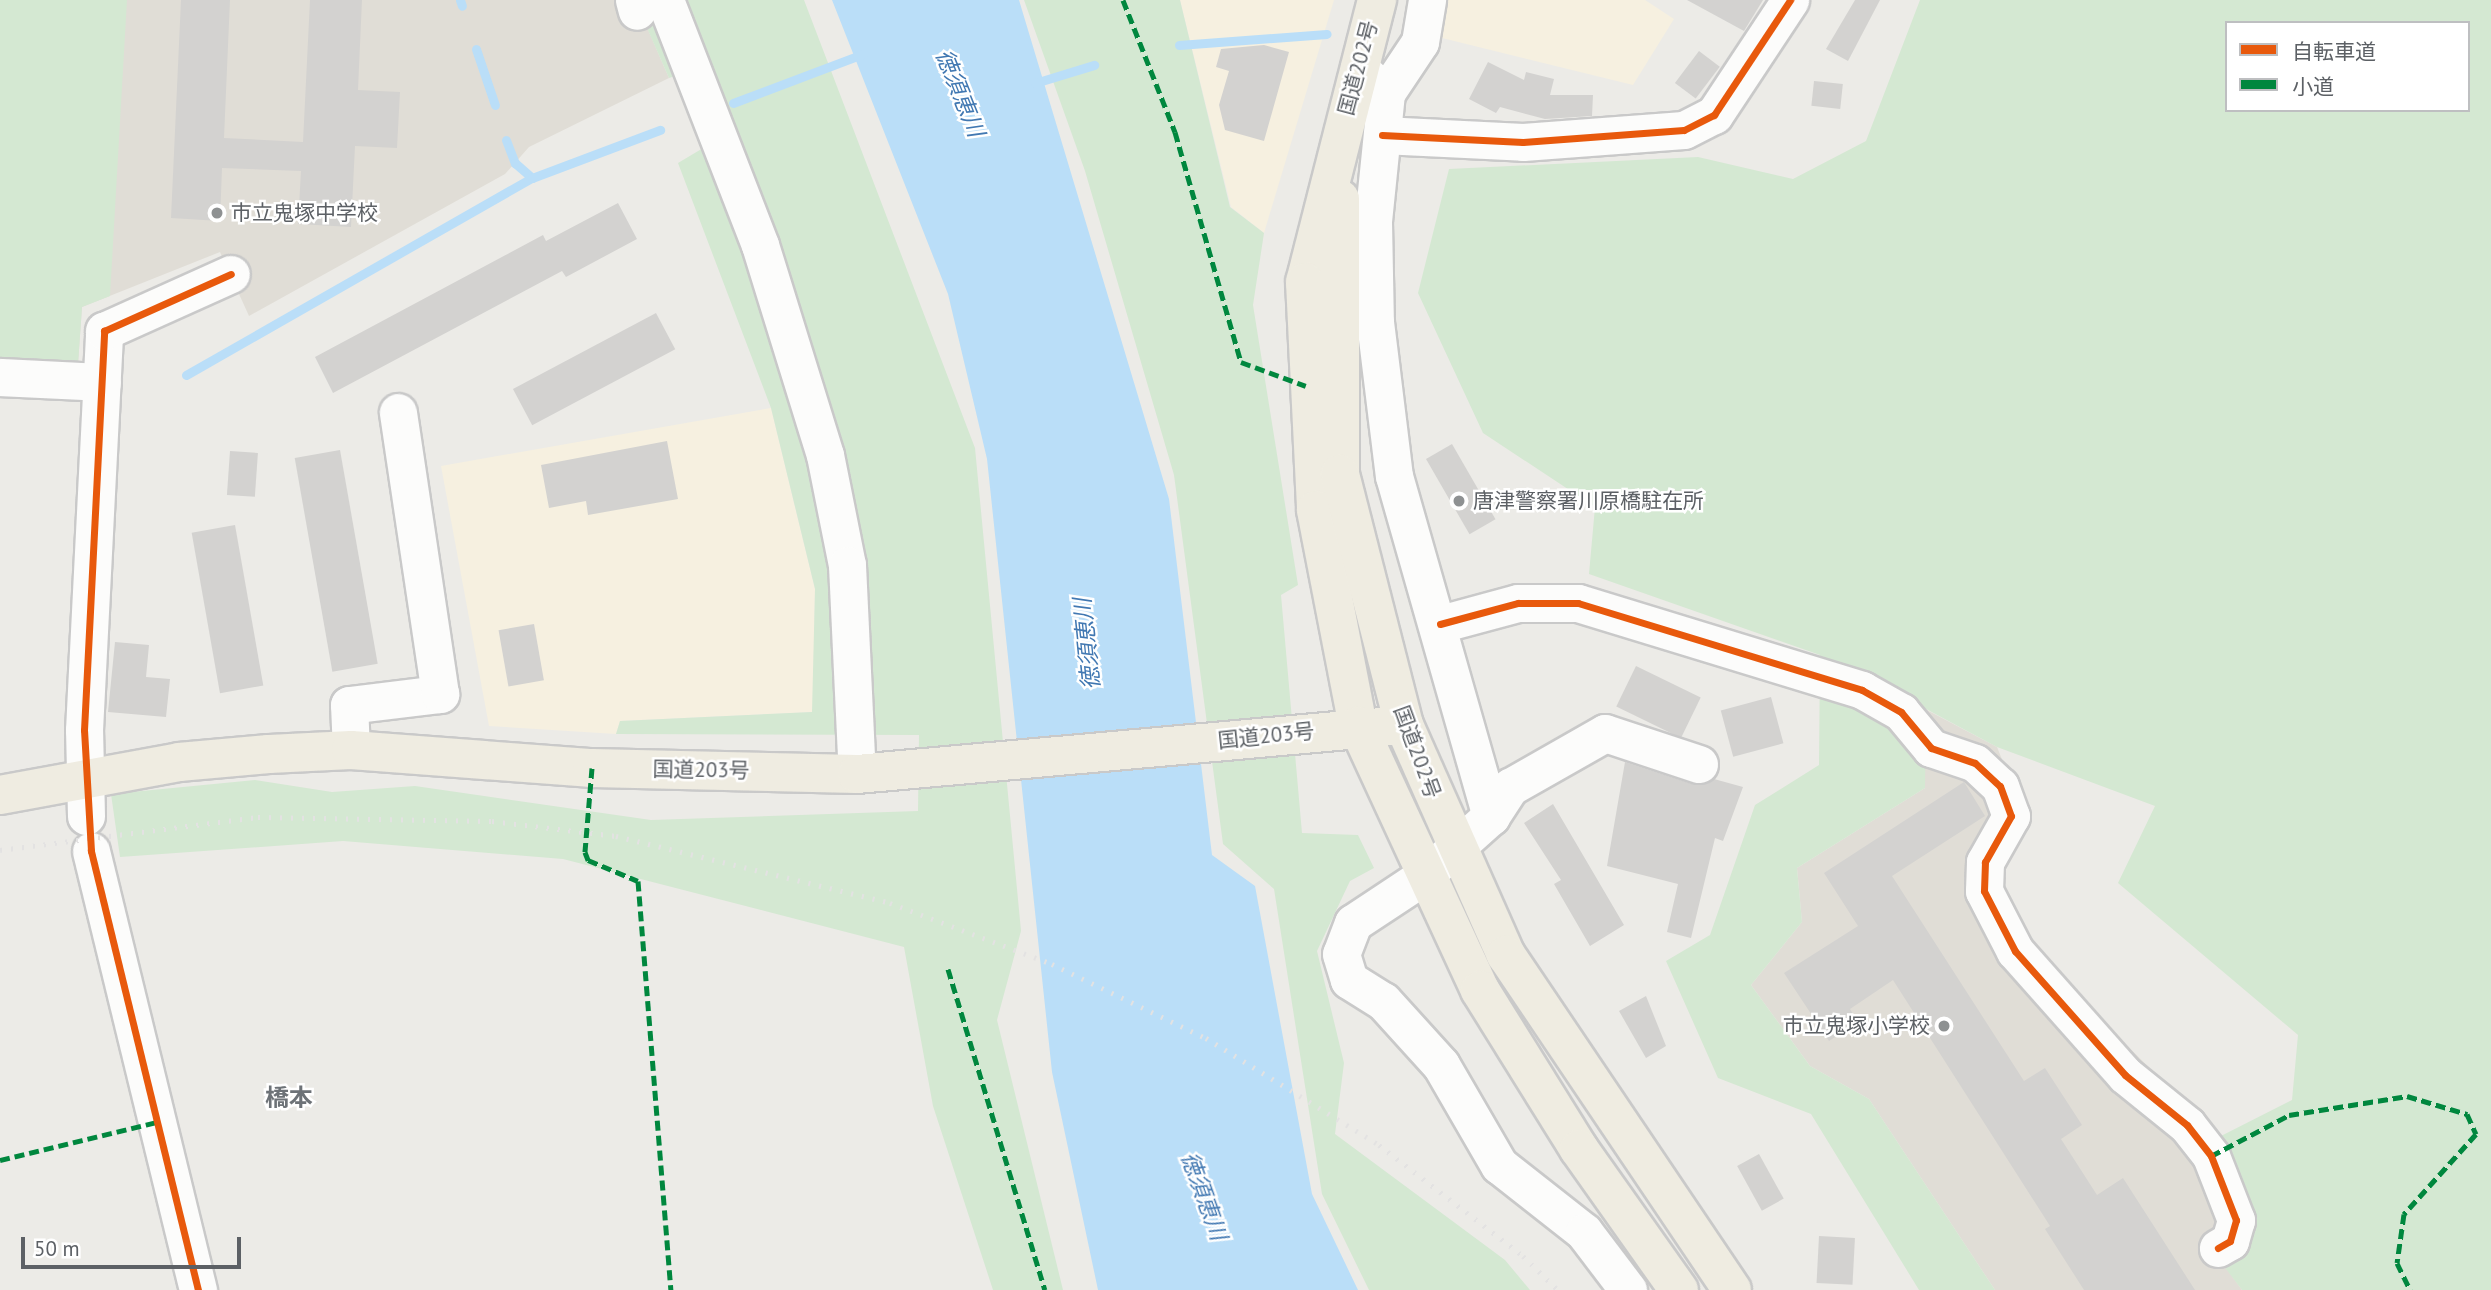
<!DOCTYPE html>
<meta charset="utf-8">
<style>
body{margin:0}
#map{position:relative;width:2491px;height:1290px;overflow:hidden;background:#ecebe7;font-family:"PT Sans","Noto Sans JP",sans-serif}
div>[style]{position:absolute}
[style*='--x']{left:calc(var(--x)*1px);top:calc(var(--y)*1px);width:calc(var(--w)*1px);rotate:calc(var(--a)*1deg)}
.commercial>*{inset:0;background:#f6f0e0}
.education>*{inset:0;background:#e0ddd6}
.green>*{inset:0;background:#d4e8d2}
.water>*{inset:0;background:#badef8}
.stream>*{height:9px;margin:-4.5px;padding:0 4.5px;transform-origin:4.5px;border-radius:4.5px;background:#badef8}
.building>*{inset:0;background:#d3d2d0;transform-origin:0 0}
.roads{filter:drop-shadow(2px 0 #c9c9c9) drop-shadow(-2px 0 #c9c9c9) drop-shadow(0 2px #c9c9c9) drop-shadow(0 -2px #c9c9c9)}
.minor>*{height:37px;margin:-18.5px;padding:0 18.5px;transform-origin:18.5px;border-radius:18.5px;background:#fcfcfb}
.highway>*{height:38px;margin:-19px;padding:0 19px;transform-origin:19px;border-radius:19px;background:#efece1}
.rail>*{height:5px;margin-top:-2.5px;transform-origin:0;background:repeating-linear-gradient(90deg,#e3e2e2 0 2px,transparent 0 11px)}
.quiet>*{height:5px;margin-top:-2.5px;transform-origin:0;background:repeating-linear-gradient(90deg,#00873e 0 10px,transparent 0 15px)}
.cycleway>*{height:7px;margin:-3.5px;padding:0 3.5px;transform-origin:3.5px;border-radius:3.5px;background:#e8590c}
.dots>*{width:19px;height:19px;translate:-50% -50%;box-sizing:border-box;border:4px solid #fff;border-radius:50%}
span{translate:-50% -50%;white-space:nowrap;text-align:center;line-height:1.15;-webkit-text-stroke:5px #fff;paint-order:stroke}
.street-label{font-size:21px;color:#5c6065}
.poi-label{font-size:21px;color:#5c6065}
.left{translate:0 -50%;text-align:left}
.right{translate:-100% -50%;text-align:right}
.water-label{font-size:23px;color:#4178b2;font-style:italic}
.quarter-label{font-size:24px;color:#6d7277;font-weight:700}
.legend{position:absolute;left:2225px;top:21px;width:245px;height:91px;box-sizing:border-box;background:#fff;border:2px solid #bebfc1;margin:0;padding:9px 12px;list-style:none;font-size:21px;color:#5c6065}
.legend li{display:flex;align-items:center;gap:14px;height:35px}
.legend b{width:35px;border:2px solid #bebfc1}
.scale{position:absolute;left:21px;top:1237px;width:220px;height:32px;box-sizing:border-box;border:4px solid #5c6065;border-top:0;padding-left:9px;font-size:21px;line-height:24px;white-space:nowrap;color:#5c6065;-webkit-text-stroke:5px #fff;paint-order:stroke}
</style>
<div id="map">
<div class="commercial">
<div style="clip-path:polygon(1180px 0,1334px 0,1264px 233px,1231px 207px)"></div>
<div style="clip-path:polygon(1442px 0,1645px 0,1674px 19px,1633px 85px,1438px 37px)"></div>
<div style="clip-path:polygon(771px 408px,815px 589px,813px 712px,620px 721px,616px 734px,489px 726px,441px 466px)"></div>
</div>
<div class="education">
<div style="clip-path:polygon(0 0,625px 0,636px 2px,669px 78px,529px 147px,505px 174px,249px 316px,220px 252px,82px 307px,78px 364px)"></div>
<div style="clip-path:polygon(1925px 709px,1997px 747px,2024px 814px,1991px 888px,2047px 966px,2219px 1137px,2253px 1230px,2224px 1265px,2242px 1290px,1995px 1290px,1869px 1099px,1810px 1066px,1751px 985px,1802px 922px,1797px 868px,1925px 788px)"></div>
</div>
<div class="green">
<div style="clip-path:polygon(0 0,127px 0,110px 296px,82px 307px,78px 364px,0 359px)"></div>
<div style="clip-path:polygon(625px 0,804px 0,975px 448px,1021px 931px,997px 1020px,1063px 1290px,993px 1290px,933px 1106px,904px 947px,563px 859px,343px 841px,120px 857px,111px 794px,255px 780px,332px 792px,415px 786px,651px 820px,918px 811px,919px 735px,616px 734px,620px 721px,812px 712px,815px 589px,771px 408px,678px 163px,725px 135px,696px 69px,669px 78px,636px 3px)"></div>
<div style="clip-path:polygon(1024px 0,1180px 0,1230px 207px,1264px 233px,1253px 305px,1298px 585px,1281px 595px,1302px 833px,1358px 835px,1374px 868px,1350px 881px,1317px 951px,1344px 1063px,1335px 1134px,1505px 1260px,1530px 1290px,1369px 1290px,1322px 1194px,1274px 889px,1223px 844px,1174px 475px,1085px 171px)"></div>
<div style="clip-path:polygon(evenodd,1920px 0,2491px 0,2491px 1290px,2242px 1290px,2223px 1265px,2252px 1230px,2219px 1137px,2292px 1100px,2298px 1035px,2118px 883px,2155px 806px,1997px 747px,1926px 709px,1925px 788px,1797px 868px,1802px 922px,1751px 985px,1810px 1066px,1869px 1099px,1995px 1290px,1919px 1290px,1811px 1114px,1718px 1078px,1666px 961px,1710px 935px,1755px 805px,1819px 765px,1820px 655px,1589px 574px,1595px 507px,1483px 433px,1418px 293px,1449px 169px,1698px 157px,1793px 179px,1866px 141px,1920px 0,2227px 23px,2468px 23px,2468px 110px,2227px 110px,2227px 23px)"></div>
</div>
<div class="water">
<div style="clip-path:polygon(832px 0,1019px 0,1169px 499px,1212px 855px,1255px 886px,1312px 1194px,1358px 1290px,1098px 1290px,1052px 1072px,987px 459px,948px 294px)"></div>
</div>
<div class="stream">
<div style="--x:460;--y:0;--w:6;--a:72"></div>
<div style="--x:1179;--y:45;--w:148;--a:-4.3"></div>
<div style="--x:476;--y:49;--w:59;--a:71.3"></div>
<div style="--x:1035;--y:83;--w:62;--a:-17"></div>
<div style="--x:733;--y:103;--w:139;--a:-20.7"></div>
<div style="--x:506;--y:140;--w:25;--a:69"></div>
<div style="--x:515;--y:163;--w:23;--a:41"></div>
<div style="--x:186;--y:375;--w:398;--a:-29.7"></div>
<div style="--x:532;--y:178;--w:137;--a:-20.6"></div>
</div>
<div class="building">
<div style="clip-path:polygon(181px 0,230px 0,224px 138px,303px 142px,310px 0,362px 0,358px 90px,400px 92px,397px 148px,355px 146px,351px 227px,298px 224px,301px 171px,222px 168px,220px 221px,171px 218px)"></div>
<div style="clip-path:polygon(1687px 0,1763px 0,1744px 31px)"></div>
<div style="clip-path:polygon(1855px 0,1880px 0,1848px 61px,1826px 49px)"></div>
<div style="clip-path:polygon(1264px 45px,1289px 52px,1264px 141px,1225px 130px,1219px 105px,1229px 71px,1216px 67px,1221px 49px)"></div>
<div style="left:1699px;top:51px;width:26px;height:40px;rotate:37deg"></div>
<div style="clip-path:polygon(1488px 62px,1524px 80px,1526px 72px,1554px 79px,1550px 95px,1593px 95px,1592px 116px,1545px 119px,1500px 107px,1496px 113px,1469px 99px)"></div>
<div style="left:1814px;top:81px;width:29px;height:25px;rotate:6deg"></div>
<div style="clip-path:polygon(618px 203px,637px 239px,566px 277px,562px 271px,333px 393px,315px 357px,543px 235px,546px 241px)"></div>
<div style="left:656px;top:313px;width:41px;height:162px;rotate:62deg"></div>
<div style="clip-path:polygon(667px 441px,678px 499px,588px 515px,586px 501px,549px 508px,541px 465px)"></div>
<div style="left:1452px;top:444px;width:87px;height:30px;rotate:60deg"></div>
<div style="left:340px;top:450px;width:217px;height:46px;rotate:80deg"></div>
<div style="left:230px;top:451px;width:28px;height:44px;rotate:4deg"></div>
<div style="left:235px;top:525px;width:163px;height:44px;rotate:80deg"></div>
<div style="left:534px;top:624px;width:57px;height:36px;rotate:80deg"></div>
<div style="clip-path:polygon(115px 642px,149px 645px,146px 677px,170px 679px,166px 717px,108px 712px)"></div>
<div style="left:1636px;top:666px;width:72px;height:45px;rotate:26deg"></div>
<div style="left:1771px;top:697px;width:48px;height:52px;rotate:75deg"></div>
<div style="clip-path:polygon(1625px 762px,1692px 784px,1714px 779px,1743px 787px,1723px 841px,1715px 838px,1691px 938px,1667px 932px,1678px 884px,1607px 866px)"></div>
<div style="clip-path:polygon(1964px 782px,1985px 816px,1892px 876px,2024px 1081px,2045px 1068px,2082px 1125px,2061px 1139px,2097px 1195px,2123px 1178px,2195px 1290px,2084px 1290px,2045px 1229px,2050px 1226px,1893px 980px,1850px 1009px,1858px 1022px,1829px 1041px,1784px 973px,1858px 926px,1824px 873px)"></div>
<div style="clip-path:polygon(1553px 804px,1624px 925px,1590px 946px,1554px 884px,1561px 880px,1524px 823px)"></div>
<div style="clip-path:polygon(1646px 996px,1666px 1046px,1646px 1058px,1619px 1011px)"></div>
<div style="left:1759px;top:1154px;width:51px;height:25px;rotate:61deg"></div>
<div style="left:1819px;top:1236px;width:36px;height:47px;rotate:3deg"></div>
</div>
<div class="roads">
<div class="minor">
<div style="--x:634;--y:0;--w:11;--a:75"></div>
<div style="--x:665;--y:0;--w:263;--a:68.8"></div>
<div style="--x:760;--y:245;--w:220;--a:72.8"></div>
<div style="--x:825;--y:455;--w:112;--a:78.7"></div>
<div style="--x:847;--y:565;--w:209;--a:87.3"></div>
<div style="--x:1359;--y:68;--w:37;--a:43"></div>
<div style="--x:1386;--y:93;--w:130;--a:95.8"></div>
<div style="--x:1373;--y:222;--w:100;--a:88.9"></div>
<div style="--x:1375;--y:322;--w:155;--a:83"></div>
<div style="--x:1394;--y:476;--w:354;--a:74.1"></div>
<div style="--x:1491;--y:816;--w:90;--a:138.2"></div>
<div style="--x:1424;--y:876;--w:85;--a:146.5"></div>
<div style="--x:1353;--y:923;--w:33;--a:111"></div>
<div style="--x:1341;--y:954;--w:27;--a:73"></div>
<div style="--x:1349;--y:980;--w:40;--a:32"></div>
<div style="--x:1383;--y:1001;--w:86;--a:47.8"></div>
<div style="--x:1441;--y:1065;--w:116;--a:59.9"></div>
<div style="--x:1499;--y:1165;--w:108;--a:38.2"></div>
<div style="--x:1584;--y:1232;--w:73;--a:52.8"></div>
<div style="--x:1386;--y:93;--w:61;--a:-56.3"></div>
<div style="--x:1420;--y:42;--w:43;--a:-80.5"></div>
<div style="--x:1382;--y:135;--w:141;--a:2.8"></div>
<div style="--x:1523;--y:142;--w:161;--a:-4.3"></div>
<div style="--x:1684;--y:130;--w:34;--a:-27"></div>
<div style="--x:1714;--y:115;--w:138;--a:-56.5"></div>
<div style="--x:0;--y:377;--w:102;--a:2.8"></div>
<div style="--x:1440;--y:624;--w:81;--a:-15.1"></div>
<div style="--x:1518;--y:603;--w:60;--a:0"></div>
<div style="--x:1578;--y:603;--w:297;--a:17"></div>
<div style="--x:1862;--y:690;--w:45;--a:29.4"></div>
<div style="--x:1901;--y:712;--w:47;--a:50.2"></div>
<div style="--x:1931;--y:748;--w:46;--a:18.8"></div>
<div style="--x:1975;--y:763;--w:34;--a:43"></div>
<div style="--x:2000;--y:786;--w:32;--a:70"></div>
<div style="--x:2011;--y:816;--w:53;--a:119.5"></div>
<div style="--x:1985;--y:862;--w:29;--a:92"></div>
<div style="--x:1984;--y:891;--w:68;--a:62.7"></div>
<div style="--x:2015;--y:951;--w:166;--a:48.4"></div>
<div style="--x:2125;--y:1075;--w:80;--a:38.9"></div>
<div style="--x:2187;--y:1125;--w:39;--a:52"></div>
<div style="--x:2211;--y:1156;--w:69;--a:68.7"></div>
<div style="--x:2236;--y:1220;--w:22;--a:106"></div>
<div style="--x:2230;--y:1241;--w:14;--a:150"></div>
<div style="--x:351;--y:750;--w:45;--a:-92.5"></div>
<div style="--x:349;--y:705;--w:92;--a:-6.9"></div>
<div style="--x:440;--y:694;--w:285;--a:-98.5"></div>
<div style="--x:86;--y:816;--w:86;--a:-91.3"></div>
<div style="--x:84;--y:730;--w:400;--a:-87.1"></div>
<div style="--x:104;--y:331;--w:139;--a:-24.2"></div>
<div style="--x:1491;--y:816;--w:35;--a:-57"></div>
<div style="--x:1510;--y:787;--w:109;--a:-29.6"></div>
<div style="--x:1605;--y:733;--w:99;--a:18.3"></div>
<div style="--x:91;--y:851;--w:452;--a:76.3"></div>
</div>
<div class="highway">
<div style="--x:1377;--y:0;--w:291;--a:104.3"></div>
<div style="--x:1305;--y:282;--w:228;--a:87.2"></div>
<div style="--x:1316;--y:510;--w:220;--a:79"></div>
<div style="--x:1358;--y:726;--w:291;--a:65.2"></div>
<div style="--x:1480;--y:990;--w:187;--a:58.1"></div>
<div style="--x:1579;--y:1149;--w:173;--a:54.7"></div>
<div style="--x:1340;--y:199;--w:275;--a:90"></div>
<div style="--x:1340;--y:474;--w:259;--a:75.7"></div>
<div style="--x:1404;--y:725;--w:252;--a:66.1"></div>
<div style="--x:1506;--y:955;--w:404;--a:56"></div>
<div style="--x:0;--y:795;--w:182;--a:-10.4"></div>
<div style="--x:179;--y:762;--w:90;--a:-5.1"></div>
<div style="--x:269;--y:754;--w:82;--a:-2.8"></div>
<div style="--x:351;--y:750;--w:242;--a:4.3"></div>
<div style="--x:592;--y:768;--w:265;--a:1.3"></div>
<div style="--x:857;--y:774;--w:549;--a:-5.12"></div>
</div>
</div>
<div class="rail">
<div style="--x:0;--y:850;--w:260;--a:-7.3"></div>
<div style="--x:258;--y:817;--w:234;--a:1"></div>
<div style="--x:492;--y:821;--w:125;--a:6.9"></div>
<div style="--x:616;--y:836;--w:282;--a:13.7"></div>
<div style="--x:890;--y:903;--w:173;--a:20.6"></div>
<div style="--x:1052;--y:964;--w:171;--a:25.7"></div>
<div style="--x:1206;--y:1038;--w:203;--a:31.7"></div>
<div style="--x:1379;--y:1145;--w:182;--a:37.6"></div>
<div style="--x:1523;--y:1256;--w:49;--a:44.2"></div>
</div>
<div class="quiet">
<div style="--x:1123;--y:0;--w:142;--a:68.5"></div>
<div style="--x:1175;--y:132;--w:239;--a:74"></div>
<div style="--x:1241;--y:362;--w:69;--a:20.3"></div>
<div style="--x:592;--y:768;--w:84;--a:94.8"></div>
<div style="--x:585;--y:852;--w:9;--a:69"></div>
<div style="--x:588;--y:860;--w:54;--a:22.8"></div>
<div style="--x:638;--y:881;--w:410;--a:85.4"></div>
<div style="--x:948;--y:969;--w:335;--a:73.2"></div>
<div style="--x:2211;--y:1156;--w:88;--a:-27.7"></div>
<div style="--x:2289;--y:1115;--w:120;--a:-9.1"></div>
<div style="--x:2407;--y:1096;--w:63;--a:16.7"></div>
<div style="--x:2467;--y:1114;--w:22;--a:66"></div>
<div style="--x:2476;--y:1134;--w:108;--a:132"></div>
<div style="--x:2404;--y:1214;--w:49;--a:98.1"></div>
<div style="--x:2397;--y:1263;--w:30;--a:64"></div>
<div style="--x:0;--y:1160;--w:162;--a:-13.6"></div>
</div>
<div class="cycleway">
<div style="--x:1382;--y:135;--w:141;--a:2.8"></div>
<div style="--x:1523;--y:142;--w:161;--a:-4.3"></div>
<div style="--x:1684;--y:130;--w:34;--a:-27"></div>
<div style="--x:1714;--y:115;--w:138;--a:-56.5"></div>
<div style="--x:1440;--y:624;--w:81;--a:-15.1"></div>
<div style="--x:1518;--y:603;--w:60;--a:0"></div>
<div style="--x:1578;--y:603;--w:297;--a:17"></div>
<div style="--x:1862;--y:690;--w:45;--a:29.4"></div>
<div style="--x:1901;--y:712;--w:47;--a:50.2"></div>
<div style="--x:1931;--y:748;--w:46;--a:18.8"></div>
<div style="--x:1975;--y:763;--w:34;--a:43"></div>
<div style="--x:2000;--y:786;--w:32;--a:70"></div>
<div style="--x:2011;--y:816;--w:53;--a:119.5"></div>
<div style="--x:1985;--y:862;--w:29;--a:92"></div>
<div style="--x:1984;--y:891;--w:68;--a:62.7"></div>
<div style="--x:2015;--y:951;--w:166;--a:48.4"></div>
<div style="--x:2125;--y:1075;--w:80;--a:38.9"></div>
<div style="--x:2187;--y:1125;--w:39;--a:52"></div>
<div style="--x:2211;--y:1156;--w:69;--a:68.7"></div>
<div style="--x:2236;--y:1220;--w:22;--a:106"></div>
<div style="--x:2230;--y:1241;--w:14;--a:150"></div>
<div style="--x:198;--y:1290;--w:452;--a:-103.7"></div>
<div style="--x:91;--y:851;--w:121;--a:-93.3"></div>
<div style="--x:84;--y:730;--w:400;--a:-87.1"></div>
<div style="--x:104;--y:331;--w:139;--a:-24.2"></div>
</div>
<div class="dots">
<div style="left:217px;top:213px;background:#8e9192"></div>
<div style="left:1459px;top:501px;background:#8e9192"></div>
<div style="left:1944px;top:1026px;background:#8e9192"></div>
</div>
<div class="street-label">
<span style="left:1358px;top:68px;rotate:-75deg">国道202号</span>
<span style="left:1266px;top:736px;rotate:-6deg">国道203号</span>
<span style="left:1417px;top:752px;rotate:70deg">国道202号</span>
<span style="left:701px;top:770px;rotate:1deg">国道203号</span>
</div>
<div class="poi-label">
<span class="left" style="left:231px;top:213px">市立鬼塚中学校</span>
<span class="left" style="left:1473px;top:501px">唐津警察署川原橋駐在所</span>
<span class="right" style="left:1930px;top:1026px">市立鬼塚小学校</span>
</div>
<div class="water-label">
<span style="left:960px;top:93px;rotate:68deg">徳須恵川</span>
<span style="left:1087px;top:644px;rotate:-96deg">徳須恵川</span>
<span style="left:1204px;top:1196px;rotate:70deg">徳須恵川</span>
</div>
<div class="quarter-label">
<span style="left:289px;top:1098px">橋本</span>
</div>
<ul class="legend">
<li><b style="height:9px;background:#e8590c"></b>自転車道</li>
<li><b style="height:9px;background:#00873e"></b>小道</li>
</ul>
<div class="scale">50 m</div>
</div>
